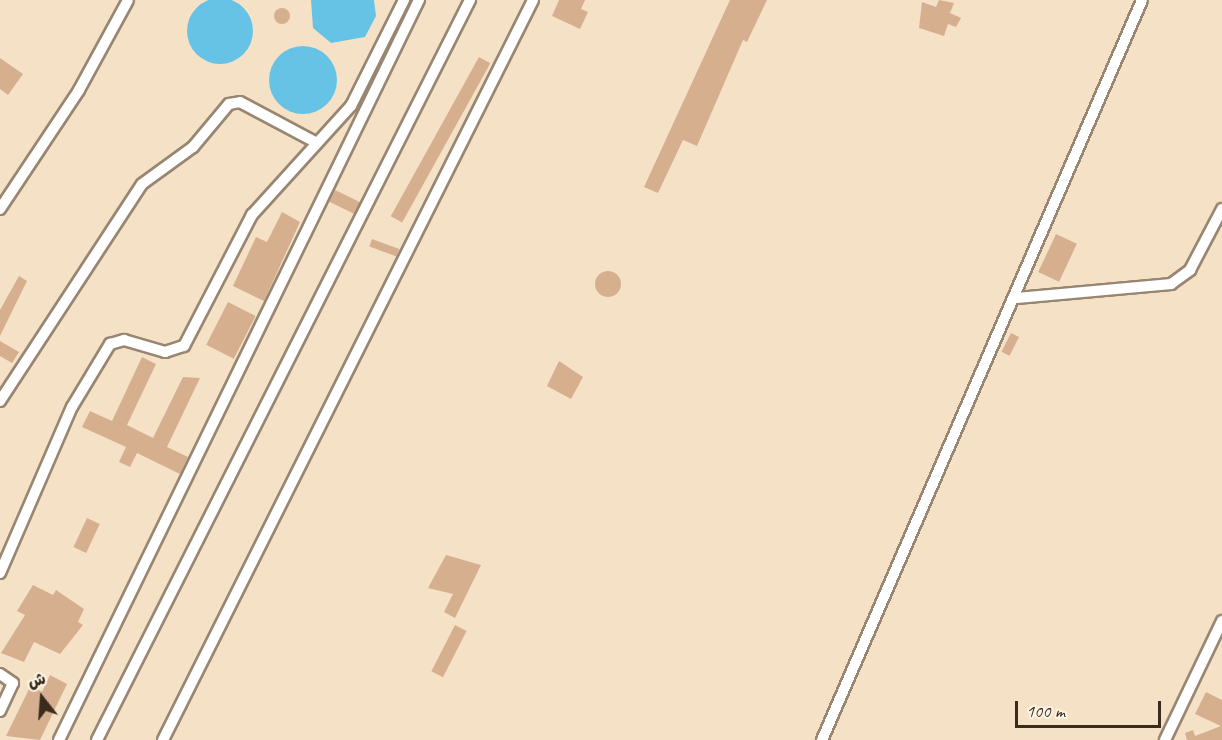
<!DOCTYPE html>
<meta charset="utf-8">
<style>
body{margin:0}
#map{position:relative;width:1222px;height:740px;overflow:hidden;background:#f5e2c6;font-family:Caveat,"Playpen Sans Arabic",sans-serif}
div>[style]{position:absolute}
[style*='--x']{left:calc(var(--x)*1px);top:calc(var(--y)*1px);width:calc(var(--w)*1px);rotate:calc(var(--a)*1deg)}
.water>*{inset:0;background:#67c3e5}
.round{border-radius:50%}
.building>*{inset:0;background:#d6af8f;transform-origin:0 0}
.roads{filter:drop-shadow(2px 0 #988672) drop-shadow(-2px 0 #988672) drop-shadow(0 2px #988672) drop-shadow(0 -2px #988672)}
.minor>*{height:10px;margin:-5px;padding:0 5px;transform-origin:5px;border-radius:5px;background:#fff}
span{translate:-50% -50%;white-space:nowrap;text-align:center;line-height:1.15;-webkit-text-stroke:4.5px #fcf5e5;paint-order:stroke}
.north{position:absolute;left:12px;top:668px;width:60px;height:60px;-webkit-text-stroke:4px #fcf5e5;paint-order:stroke;rotate:343deg;font-size:16px;font-weight:700;line-height:24px;text-align:center;color:#3b2a1e}
.north::after{content:'';display:block;margin:auto;width:21px;height:27px;background:#3b2a1e;clip-path:polygon(50% 0,100% 100%,50% 72%,0 100%)}
.scale{position:absolute;left:1015px;top:701px;width:146px;height:27px;box-sizing:border-box;border:3px solid #3b2a1e;border-top:0;padding-left:8px;font-size:18px;line-height:21px;white-space:nowrap;color:#3b2a1e;-webkit-text-stroke:4px #fcf5e5;paint-order:stroke}
</style>
<div id="map">
<div class="water">
<div class="round" style="left:187px;top:-2px;width:66px;height:66px"></div>
<div style="clip-path:polygon(311px 0,374px 0,376px 16px,365px 37px,331px 43px,313px 28px)"></div>
<div class="round" style="left:269px;top:46px;width:68px;height:68px"></div>
</div>
<div class="building">
<div style="clip-path:polygon(559px 0,585px 0,581px 9px,588px 12px,580px 29px,552px 16px)"></div>
<div style="clip-path:polygon(730px 0,767px 0,747px 42px,743px 40px,697px 146px,683px 140px,658px 193px,644px 187px)"></div>
<div style="clip-path:polygon(939px 0,954px 3px,950px 13px,961px 18px,956px 27px,948px 24px,944px 36px,919px 28px,922px 2px,936px 7px)"></div>
<div class="round" style="left:274px;top:8px;width:16px;height:16px"></div>
<div style="left:479px;top:57px;width:13px;height:182px;rotate:29deg"></div>
<div style="clip-path:polygon(0 58px,23px 74px,8px 95px,0 89px)"></div>
<div style="left:335px;top:190px;width:28px;height:13px;rotate:26deg"></div>
<div style="clip-path:polygon(282px 212px,300px 222px,264px 301px,233px 286px,256px 237px,267px 242px)"></div>
<div style="left:1056px;top:234px;width:23px;height:42px;rotate:25deg"></div>
<div style="left:372px;top:239px;width:29px;height:8px;rotate:20deg"></div>
<div class="round" style="left:595px;top:271px;width:26px;height:26px"></div>
<div style="clip-path:polygon(19px 276px,27px 281px,0 336px,0 310px)"></div>
<div style="left:228px;top:302px;width:31px;height:48px;rotate:27deg"></div>
<div style="left:1011px;top:333px;width:9px;height:21px;rotate:27deg"></div>
<div style="clip-path:polygon(0 341px,19px 352px,12px 363px,0 356px)"></div>
<div style="clip-path:polygon(142px 357px,156px 364px,127px 425px,153px 438px,183px 377px,200px 378px,167px 447px,188px 457px,180px 474px,137px 453px,130px 467px,119px 462px,126px 447px,82px 427px,90px 411px,112px 421px)"></div>
<div style="clip-path:polygon(559px 361px,583px 377px,571px 399px,547px 386px)"></div>
<div style="left:87px;top:518px;width:14px;height:32px;rotate:25deg"></div>
<div style="clip-path:polygon(446px 555px,481px 565px,455px 618px,444px 612px,453px 594px,428px 588px)"></div>
<div style="clip-path:polygon(33px 585px,53px 595px,56px 590px,84px 609px,78px 622px,83px 625px,60px 654px,34px 642px,24px 662px,1px 653px,25px 615px,17px 611px)"></div>
<div style="left:455px;top:625px;width:13px;height:52px;rotate:27deg"></div>
<div style="clip-path:polygon(50px 675px,67px 684px,40px 740px,6px 736px,31px 685px,42px 692px)"></div>
<div style="clip-path:polygon(1206px 692px,1222px 700px,1222px 740px,1187px 740px,1185px 733px,1193px 730px,1195px 736px,1221px 726px,1195px 714px)"></div>
</div>
<div class="roads">
<div class="minor">
<div style="--x:0;--y:209;--w:143;--a:-56.4"></div>
<div style="--x:79;--y:90;--w:102;--a:-61.4"></div>
<div style="--x:1017;--y:298;--w:155;--a:-5.2"></div>
<div style="--x:1171;--y:284;--w:24;--a:-36"></div>
<div style="--x:1190;--y:270;--w:69;--a:-62.3"></div>
<div style="--x:0;--y:401;--w:259;--a:-56.8"></div>
<div style="--x:142;--y:184;--w:63;--a:-36"></div>
<div style="--x:193;--y:147;--w:56;--a:-50.1"></div>
<div style="--x:229;--y:104;--w:11;--a:-10"></div>
<div style="--x:240;--y:102;--w:87;--a:28"></div>
<div style="--x:0;--y:573;--w:181;--a:-66.6"></div>
<div style="--x:72;--y:407;--w:74;--a:-58.9"></div>
<div style="--x:110;--y:344;--w:15;--a:-16"></div>
<div style="--x:124;--y:340;--w:43;--a:16.3"></div>
<div style="--x:165;--y:352;--w:20;--a:-18"></div>
<div style="--x:184;--y:346;--w:148;--a:-62.6"></div>
<div style="--x:252;--y:215;--w:147;--a:-47.8"></div>
<div style="--x:351;--y:106;--w:119;--a:-63.4"></div>
<div style="--x:0;--y:674;--w:16;--a:35"></div>
<div style="--x:13;--y:683;--w:31;--a:115"></div>
<div style="--x:59;--y:740;--w:823;--a:-64.06"></div>
<div style="--x:97;--y:740;--w:829;--a:-63.25"></div>
<div style="--x:163;--y:740;--w:827;--a:-63.43"></div>
<div style="--x:822;--y:740;--w:806;--a:-66.61"></div>
<div style="--x:1165;--y:740;--w:132;--a:-64.4"></div>
</div>
</div>
<div class="north">ش</div>
<div class="scale">100 m</div>
</div>
